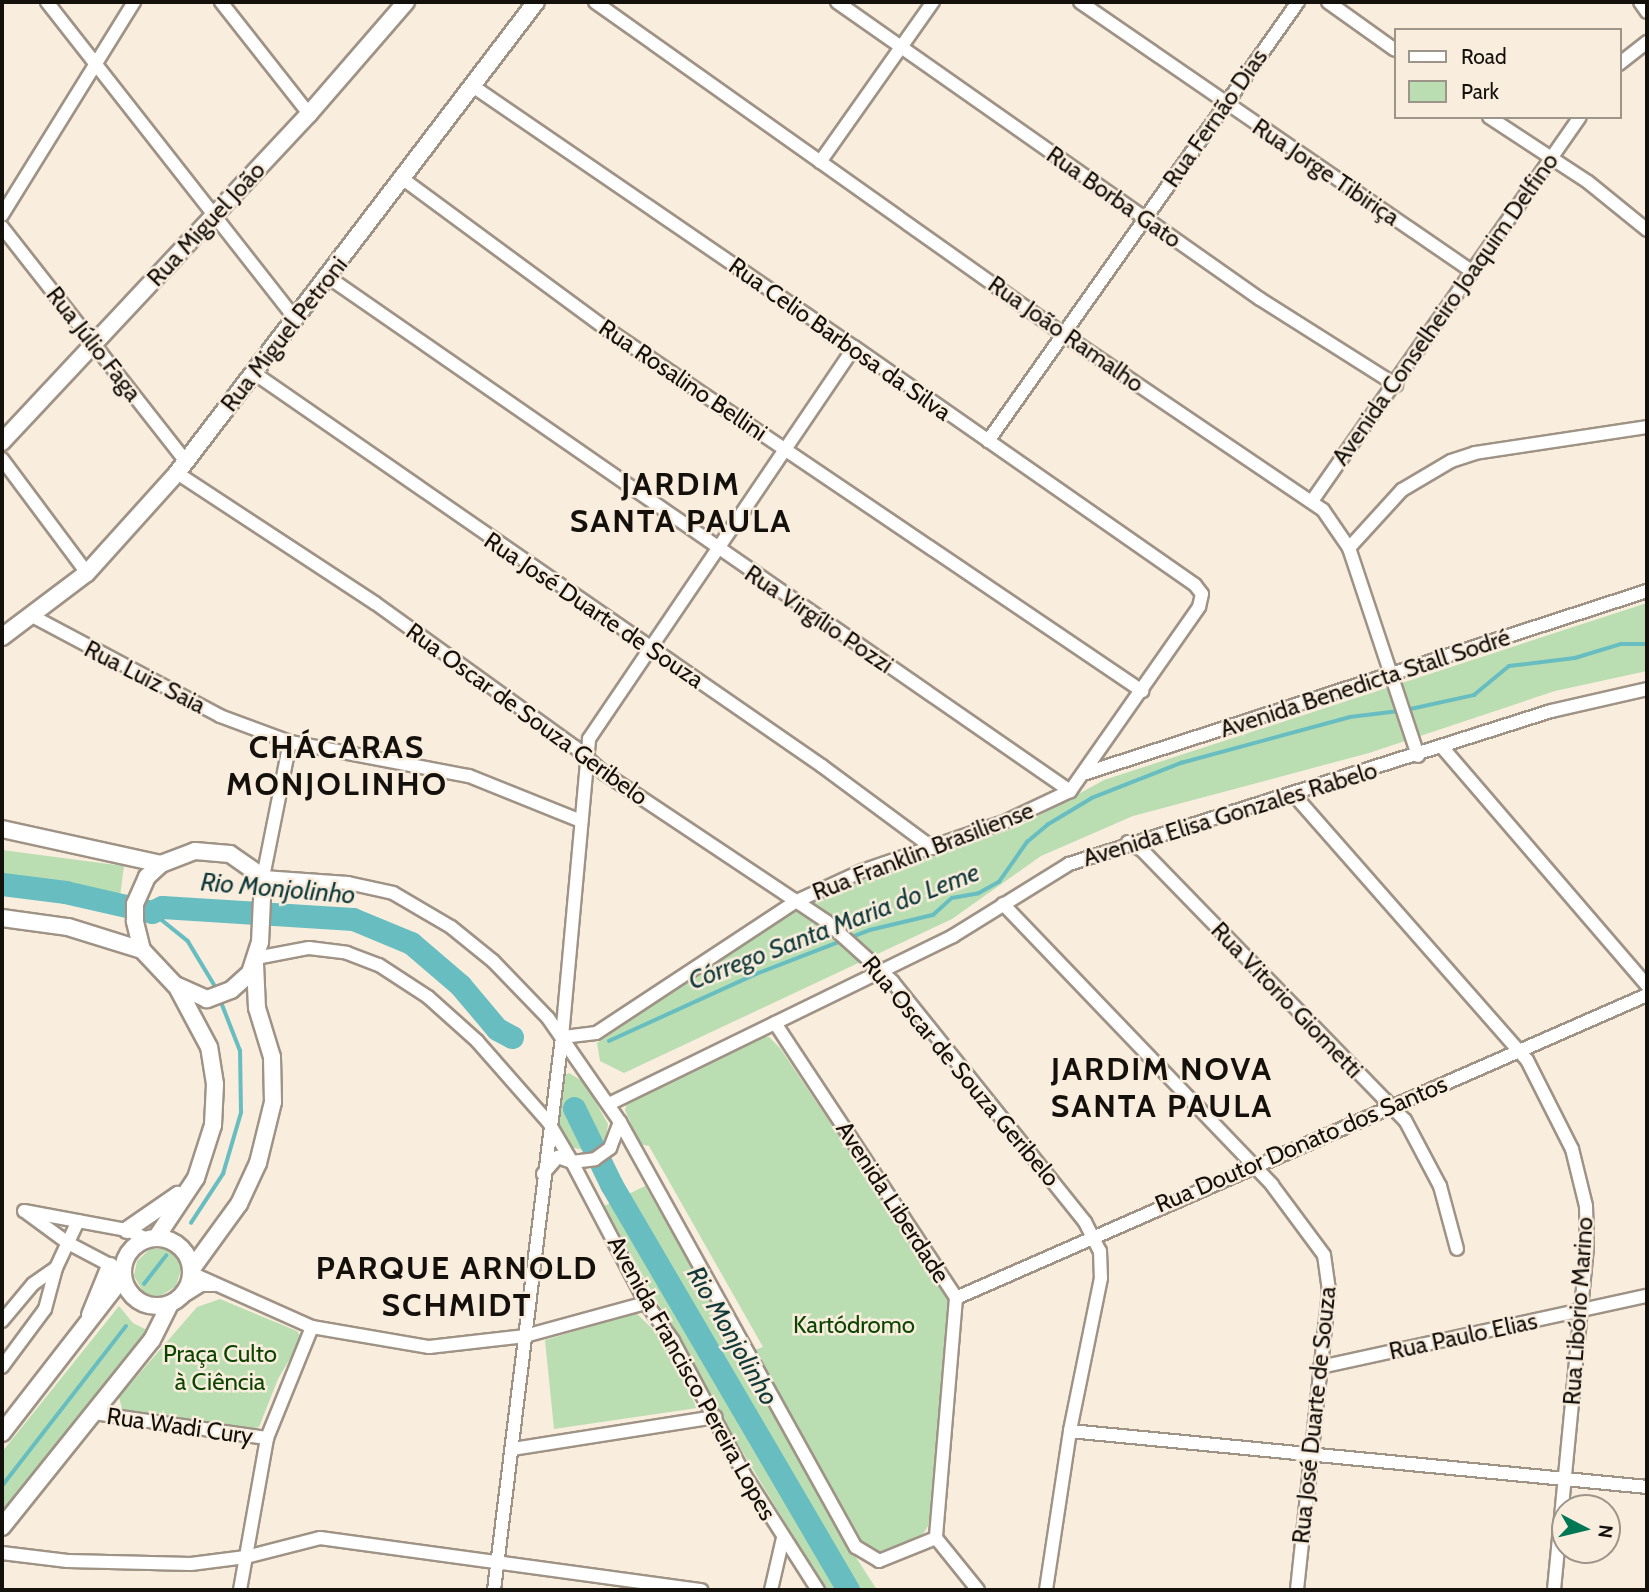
<!DOCTYPE html>
<meta charset="utf-8">
<style>
body{margin:0}
#map{position:relative;width:1649px;height:1592px;overflow:hidden;background:#f9edde;font-family:Cabin,sans-serif}
div>[style]{position:absolute}
[style*='--x']{left:calc(var(--x)*1px);top:calc(var(--y)*1px);width:calc(var(--w)*1px);rotate:calc(var(--a)*1deg)}
.green>*{inset:0;background:#badeb2}
.stream>*{height:3.5px;margin:-1.75px;padding:0 1.75px;transform-origin:1.75px;border-radius:1.75px;background:#67bdc0}
.river>*{height:23px;margin:-11.5px;padding:0 11.5px;transform-origin:11.5px;border-radius:11.5px;background:#67bdc0}
.roads{filter:drop-shadow(2px 0 #9f9386) drop-shadow(-2px 0 #9f9386) drop-shadow(0 2px #9f9386) drop-shadow(0 -2px #9f9386)}
.minor>*{height:12px;margin:-6px;padding:0 6px;transform-origin:6px;border-radius:6px;background:#fff}
.major>*{height:16px;margin:-8px;padding:0 8px;transform-origin:8px;border-radius:8px;background:#fff}
.major>.ring{margin:-8px;padding:0;box-sizing:content-box;background:none;border:16px solid #fff;border-radius:50%}
span{translate:-50% -50%;white-space:nowrap;text-align:center;line-height:1.15;-webkit-text-stroke:5px #f9edde;paint-order:stroke}
.street-label{font-size:24px;color:#14100b}
.park-label{font-size:24px;color:#0c4500}
.water-label{font-size:26px;color:#0f393a;font-style:italic}
.district-label{font-size:32px;color:#14100b;font-weight:700;letter-spacing:2px}
.frame{position:absolute;inset:0;border:4px solid #14100b;pointer-events:none}
.legend{position:absolute;left:1394px;top:28px;width:228px;height:91px;box-sizing:border-box;background:#f9edde;border:2px solid #9d958a;margin:0;padding:9px 12px;list-style:none;font-size:21px;color:#14100b}
.legend li{display:flex;align-items:center;gap:14px;height:35px}
.legend b{width:35px;border:2px solid #9d958a}
.north{position:absolute;left:1551px;top:1494px;width:70px;height:70px;box-sizing:border-box;background:#f9edde;border:2px solid #9d958a;border-radius:50%;rotate:97deg;font-size:19px;font-weight:700;line-height:28px;text-align:center;color:#14100b}
.north::after{content:'';display:block;margin:auto;width:24px;height:32px;background:#017753;clip-path:polygon(50% 0,100% 100%,50% 72%,0 100%)}
</style>
<div id="map">
<div class="green">
<div style="clip-path:polygon(1647px 603px,1647px 671px,1555px 691px,1369px 753px,1133px 816px,1041px 856px,952px 919px,624px 1073px,600px 1061px,597px 1043px,818px 896px,1020px 826px,1104px 780px)"></div>
<div style="clip-path:polygon(2px 850px,124px 866px,120px 896px,2px 875px)"></div>
<div style="clip-path:polygon(760px 1037px,769px 1037px,780px 1048px,949px 1299px,933px 1518px,923px 1534px,891px 1552px,875px 1553px,858px 1538px,754px 1350px,763px 1347px,649px 1146px,640px 1144px,625px 1110px,628px 1100px)"></div>
<div style="clip-path:polygon(569px 1073px,584px 1082px,608px 1124px,605px 1144px,592px 1152px,570px 1147px,559px 1124px,561px 1077px)"></div>
<div style="clip-path:polygon(645px 1186px,763px 1389px,827px 1512px,877px 1590px,826px 1590px,725px 1423px,604px 1206px)"></div>
<div style="clip-path:polygon(150px 1249px,170px 1249px,183px 1263px,176px 1286px,159px 1297px,144px 1293px,134px 1276px,137px 1261px)"></div>
<div style="clip-path:polygon(220px 1299px,297px 1331px,302px 1338px,278px 1379px,259px 1427px,249px 1430px,122px 1409px,119px 1397px,197px 1307px)"></div>
<div style="clip-path:polygon(119px 1306px,133px 1323px,151px 1332px,2px 1519px,2px 1452px)"></div>
<div style="clip-path:polygon(636px 1313px,662px 1338px,697px 1408px,554px 1429px,545px 1340px)"></div>
</div>
<div class="stream">
<div style="--x:1406;--y:710;--w:70;--a:-12.4"></div>
<div style="--x:1474;--y:695;--w:45;--a:-39.6"></div>
<div style="--x:1509;--y:666;--w:66;--a:-6.9"></div>
<div style="--x:1575;--y:658;--w:48;--a:-16.9"></div>
<div style="--x:1621;--y:644;--w:26;--a:0"></div>
<div style="--x:152;--y:912;--w:46;--a:38.9"></div>
<div style="--x:188;--y:941;--w:56;--a:58.9"></div>
<div style="--x:609;--y:1041;--w:162;--a:-24.5"></div>
<div style="--x:756;--y:974;--w:122;--a:-21.1"></div>
<div style="--x:870;--y:930;--w:65;--a:-13.4"></div>
<div style="--x:933;--y:915;--w:25;--a:-42"></div>
<div style="--x:952;--y:898;--w:27;--a:-10"></div>
<div style="--x:979;--y:893;--w:23;--a:-29"></div>
<div style="--x:999;--y:882;--w:49;--a:-55"></div>
<div style="--x:1027;--y:842;--w:26;--a:-40"></div>
<div style="--x:1047;--y:825;--w:52;--a:-31"></div>
<div style="--x:1092;--y:798;--w:96;--a:-21.5"></div>
<div style="--x:1181;--y:763;--w:175;--a:-15.2"></div>
<div style="--x:1350;--y:717;--w:49;--a:-7"></div>
<div style="--x:191;--y:1223;--w:59;--a:-56.9"></div>
<div style="--x:223;--y:1174;--w:64;--a:-73.6"></div>
<div style="--x:241;--y:1113;--w:62;--a:-90.9"></div>
<div style="--x:240;--y:1051;--w:55;--a:-111.4"></div>
<div style="--x:144;--y:1284;--w:36;--a:-52"></div>
<div style="--x:2;--y:1486;--w:202;--a:-52.2"></div>
</div>
<div class="river">
<div style="--x:2;--y:884;--w:64;--a:7.2"></div>
<div style="--x:65;--y:892;--w:89;--a:12.9"></div>
<div style="--x:152;--y:912;--w:11;--a:-27"></div>
<div style="--x:162;--y:907;--w:191;--a:3.6"></div>
<div style="--x:353;--y:919;--w:63;--a:22.5"></div>
<div style="--x:411;--y:943;--w:65;--a:40.6"></div>
<div style="--x:460;--y:985;--w:57;--a:49.9"></div>
<div style="--x:497;--y:1029;--w:17;--a:28"></div>
<div style="--x:574;--y:1108;--w:85;--a:64"></div>
<div style="--x:611;--y:1184;--w:470;--a:59.7"></div>
</div>
<div class="roads">
<div class="minor">
<div style="--x:47;--y:2;--w:402;--a:51.9"></div>
<div style="--x:221;--y:2;--w:142;--a:51.8"></div>
<div style="--x:595;--y:2;--w:574;--a:35.35"></div>
<div style="--x:1063;--y:334;--w:314;--a:34.1"></div>
<div style="--x:1323;--y:510;--w:46;--a:55.6"></div>
<div style="--x:1349;--y:548;--w:219;--a:71.6"></div>
<div style="--x:837;--y:2;--w:517;--a:35.07"></div>
<div style="--x:1260;--y:299;--w:161;--a:32.3"></div>
<div style="--x:1080;--y:2;--w:473;--a:34.5"></div>
<div style="--x:1328;--y:2;--w:82;--a:35.6"></div>
<div style="--x:1640;--y:2;--w:12;--a:55"></div>
<div style="--x:1619;--y:64;--w:36;--a:-38"></div>
<div style="--x:474;--y:87;--w:460;--a:34.4"></div>
<div style="--x:854;--y:347;--w:416;--a:34.9"></div>
<div style="--x:1195;--y:585;--w:11;--a:52"></div>
<div style="--x:1202;--y:594;--w:13;--a:103"></div>
<div style="--x:1199;--y:607;--w:225;--a:125"></div>
<div style="--x:1070;--y:791;--w:73;--a:154.8"></div>
<div style="--x:1004;--y:822;--w:150;--a:161"></div>
<div style="--x:862;--y:871;--w:74;--a:155.2"></div>
<div style="--x:795;--y:902;--w:238;--a:146.6"></div>
<div style="--x:596;--y:1033;--w:34;--a:173"></div>
<div style="--x:1489;--y:117;--w:118;--a:33.3"></div>
<div style="--x:1588;--y:182;--w:76;--a:39.1"></div>
<div style="--x:820;--y:162;--w:196;--a:-54.8"></div>
<div style="--x:403;--y:179;--w:250;--a:36.4"></div>
<div style="--x:604;--y:327;--w:650;--a:34.08"></div>
<div style="--x:2;--y:215;--w:251;--a:-58.2"></div>
<div style="--x:2;--y:227;--w:298;--a:51.9"></div>
<div style="--x:328;--y:277;--w:903;--a:34.71"></div>
<div style="--x:254;--y:373;--w:691;--a:34.68"></div>
<div style="--x:822;--y:766;--w:138;--a:36.5"></div>
<div style="--x:988;--y:441;--w:537;--a:-54.77"></div>
<div style="--x:2;--y:459;--w:142;--a:53.3"></div>
<div style="--x:177;--y:473;--w:237;--a:33.3"></div>
<div style="--x:375;--y:603;--w:246;--a:35.8"></div>
<div style="--x:575;--y:747;--w:39;--a:42"></div>
<div style="--x:604;--y:773;--w:268;--a:33.7"></div>
<div style="--x:827;--y:922;--w:88;--a:42.2"></div>
<div style="--x:892;--y:981;--w:309;--a:51.3"></div>
<div style="--x:1085;--y:1222;--w:33;--a:63"></div>
<div style="--x:1100;--y:1251;--w:27;--a:88"></div>
<div style="--x:1101;--y:1278;--w:156;--a:101.5"></div>
<div style="--x:1070;--y:1431;--w:161;--a:98.6"></div>
<div style="--x:1312;--y:501;--w:468;--a:-55.1"></div>
<div style="--x:1349;--y:548;--w:79;--a:-47.6"></div>
<div style="--x:1402;--y:490;--w:57;--a:-30.6"></div>
<div style="--x:1451;--y:461;--w:25;--a:-18"></div>
<div style="--x:1475;--y:453;--w:174;--a:-8.6"></div>
<div style="--x:34;--y:617;--w:211;--a:28"></div>
<div style="--x:220;--y:716;--w:75;--a:20.4"></div>
<div style="--x:290;--y:742;--w:182;--a:10.8"></div>
<div style="--x:469;--y:776;--w:121;--a:21.9"></div>
<div style="--x:290;--y:742;--w:138;--a:101.3"></div>
<div style="--x:263;--y:877;--w:85;--a:4"></div>
<div style="--x:348;--y:883;--w:46;--a:12.5"></div>
<div style="--x:393;--y:893;--w:67;--a:30.4"></div>
<div style="--x:451;--y:927;--w:54;--a:39"></div>
<div style="--x:493;--y:961;--w:79;--a:46"></div>
<div style="--x:548;--y:1018;--w:126;--a:55.3"></div>
<div style="--x:620;--y:1122;--w:486;--a:61"></div>
<div style="--x:856;--y:1547;--w:27;--a:31"></div>
<div style="--x:879;--y:1561;--w:61;--a:-22"></div>
<div style="--x:1442;--y:747;--w:314;--a:49.3"></div>
<div style="--x:1083;--y:774;--w:593;--a:-17.98"></div>
<div style="--x:1295;--y:796;--w:351;--a:48.7"></div>
<div style="--x:1527;--y:1060;--w:100;--a:63.2"></div>
<div style="--x:1572;--y:1149;--w:59;--a:76.2"></div>
<div style="--x:1586;--y:1206;--w:41;--a:88.6"></div>
<div style="--x:1587;--y:1247;--w:345;--a:95.5"></div>
<div style="--x:1128;--y:842;--w:16;--a:30"></div>
<div style="--x:1142;--y:850;--w:377;--a:45.8"></div>
<div style="--x:1405;--y:1120;--w:75;--a:62.1"></div>
<div style="--x:1440;--y:1186;--w:65;--a:74.9"></div>
<div style="--x:1003;--y:904;--w:389;--a:46.2"></div>
<div style="--x:1272;--y:1185;--w:87;--a:53.4"></div>
<div style="--x:1324;--y:1255;--w:35;--a:82"></div>
<div style="--x:1329;--y:1290;--w:302;--a:96.1"></div>
<div style="--x:256;--y:958;--w:54;--a:-10.7"></div>
<div style="--x:309;--y:948;--w:38;--a:7"></div>
<div style="--x:347;--y:953;--w:34;--a:21"></div>
<div style="--x:379;--y:965;--w:59;--a:33.1"></div>
<div style="--x:428;--y:997;--w:66;--a:41.9"></div>
<div style="--x:477;--y:1041;--w:109;--a:48.7"></div>
<div style="--x:549;--y:1123;--w:45;--a:59.5"></div>
<div style="--x:572;--y:1162;--w:23;--a:-7"></div>
<div style="--x:595;--y:1159;--w:19;--a:-36"></div>
<div style="--x:610;--y:1148;--w:28;--a:-69"></div>
<div style="--x:775;--y:1023;--w:329;--a:56.6"></div>
<div style="--x:956;--y:1298;--w:241;--a:94.8"></div>
<div style="--x:609;--y:1104;--w:383;--a:-26"></div>
<div style="--x:953;--y:936;--w:137;--a:-31.8"></div>
<div style="--x:1069;--y:864;--w:506;--a:-17.61"></div>
<div style="--x:1551;--y:711;--w:98;--a:-12.9"></div>
<div style="--x:543;--y:1174;--w:23;--a:-49"></div>
<div style="--x:558;--y:1157;--w:15;--a:20"></div>
<div style="--x:572;--y:1162;--w:159;--a:62.3"></div>
<div style="--x:646;--y:1303;--w:47;--a:54.6"></div>
<div style="--x:673;--y:1341;--w:151;--a:61.9"></div>
<div style="--x:744;--y:1474;--w:138;--a:57.5"></div>
<div style="--x:24;--y:1211;--w:105;--a:10.5"></div>
<div style="--x:127;--y:1230;--w:22;--a:24"></div>
<div style="--x:27;--y:1213;--w:51;--a:36.2"></div>
<div style="--x:68;--y:1243;--w:62;--a:27.8"></div>
<div style="--x:191;--y:1273;--w:133;--a:24.1"></div>
<div style="--x:312;--y:1327;--w:119;--a:9.7"></div>
<div style="--x:429;--y:1347;--w:97;--a:-6.5"></div>
<div style="--x:525;--y:1336;--w:125;--a:-15.3"></div>
<div style="--x:956;--y:1298;--w:755;--a:-23.68"></div>
<div style="--x:179;--y:1299;--w:26;--a:-32"></div>
<div style="--x:201;--y:1285;--w:15;--a:0"></div>
<div style="--x:2;--y:1321;--w:48;--a:-50"></div>
<div style="--x:33;--y:1284;--w:28;--a:-35"></div>
<div style="--x:56;--y:1268;--w:52;--a:-64.9"></div>
<div style="--x:2;--y:1367;--w:72;--a:-53.4"></div>
<div style="--x:45;--y:1309;--w:42;--a:-75"></div>
<div style="--x:1320;--y:1367;--w:335;--a:-12.3"></div>
<div style="--x:93;--y:1413;--w:176;--a:8.2"></div>
<div style="--x:1070;--y:1431;--w:580;--a:5.54"></div>
<div style="--x:513;--y:1449;--w:205;--a:-9"></div>
<div style="--x:936;--y:1538;--w:67;--a:51.1"></div>
<div style="--x:2;--y:1553;--w:66;--a:6.9"></div>
<div style="--x:68;--y:1561;--w:123;--a:1.4"></div>
<div style="--x:191;--y:1564;--w:55;--a:-7.3"></div>
<div style="--x:246;--y:1557;--w:76;--a:-14.4"></div>
<div style="--x:320;--y:1538;--w:385;--a:7.8"></div>
<div style="--x:240;--y:1590;--w:154;--a:-79.9"></div>
<div style="--x:267;--y:1438;--w:120;--a:-67.9"></div>
<div style="--x:494;--y:1590;--w:557;--a:-82.99"></div>
<div style="--x:562;--y:1037;--w:299;--a:-84.8"></div>
<div style="--x:589;--y:739;--w:473;--a:-55.9"></div>
<div style="--x:771;--y:1590;--w:53;--a:-77"></div>
</div>
<div class="major">
<div style="--x:2;--y:442;--w:449;--a:-46.9"></div>
<div style="--x:309;--y:114;--w:148;--a:-49.1"></div>
<div style="--x:2;--y:637;--w:106;--a:-37"></div>
<div style="--x:87;--y:573;--w:135;--a:-48"></div>
<div style="--x:177;--y:473;--w:592;--a:-52.69"></div>
<div style="--x:2;--y:829;--w:163;--a:12.4"></div>
<div style="--x:195;--y:851;--w:35;--a:5"></div>
<div style="--x:230;--y:854;--w:40;--a:34.9"></div>
<div style="--x:263;--y:877;--w:65;--a:92.6"></div>
<div style="--x:260;--y:942;--w:33;--a:108"></div>
<div style="--x:250;--y:973;--w:25;--a:138"></div>
<div style="--x:231;--y:990;--w:26;--a:159"></div>
<div style="--x:207;--y:999;--w:35;--a:-156"></div>
<div style="--x:175;--y:985;--w:48;--a:-133.3"></div>
<div style="--x:142;--y:950;--w:30;--a:-104"></div>
<div style="--x:135;--y:921;--w:17;--a:-90"></div>
<div style="--x:135;--y:904;--w:30;--a:-66"></div>
<div style="--x:147;--y:877;--w:19;--a:-43"></div>
<div style="--x:161;--y:864;--w:36;--a:-21"></div>
<div style="--x:2;--y:918;--w:67;--a:7.8"></div>
<div style="--x:68;--y:927;--w:77;--a:17.3"></div>
<div style="--x:127;--y:1230;--w:62;--a:-34.5"></div>
<div class="ring" style="left:123px;top:1238px;width:52px;height:52px"></div>
<div style="--x:156;--y:1238;--w:72;--a:-56.3"></div>
<div style="--x:196;--y:1178;--w:56;--a:-72.2"></div>
<div style="--x:213;--y:1125;--w:41;--a:-87.2"></div>
<div style="--x:215;--y:1084;--w:37;--a:-99"></div>
<div style="--x:209;--y:1047;--w:68;--a:-118.1"></div>
<div style="--x:191;--y:1270;--w:82;--a:-54"></div>
<div style="--x:239;--y:1204;--w:45;--a:-65.1"></div>
<div style="--x:258;--y:1163;--w:63;--a:-76.2"></div>
<div style="--x:273;--y:1102;--w:45;--a:-91.3"></div>
<div style="--x:272;--y:1057;--w:51;--a:-107"></div>
<div style="--x:257;--y:1008;--w:44;--a:-92.6"></div>
<div style="--x:90;--y:1315;--w:53;--a:-67.8"></div>
<div style="--x:2;--y:1433;--w:197;--a:-52.2"></div>
<div style="--x:2;--y:1527;--w:240;--a:-51.3"></div>
<div style="--x:152;--y:1340;--w:40;--a:-63.4"></div>
</div>
</div>
<div class="street-label">
<span style="left:1215px;top:118px;rotate:-55deg">Rua Fernão Dias</span>
<span style="left:1326px;top:172px;rotate:34deg">Rua Jorge Tibiriça</span>
<span style="left:1114px;top:197px;rotate:35deg">Rua Borba Gato</span>
<span style="left:206px;top:224px;rotate:-47deg">Rua Miguel João</span>
<span style="left:1445px;top:309px;rotate:-55deg">Avenida Conselheiro Joaquim Delfino</span>
<span style="left:284px;top:334px;rotate:-52deg">Rua Miguel Petroni</span>
<span style="left:1066px;top:334px;rotate:35deg">Rua João Ramalho</span>
<span style="left:840px;top:339px;rotate:35deg">Rua Celio Barbosa da Silva</span>
<span style="left:94px;top:344px;rotate:52deg">Rua Júlio Faga</span>
<span style="left:683px;top:380px;rotate:34deg">Rua Rosalino Bellini</span>
<span style="left:594px;top:610px;rotate:34deg">Rua José Duarte de Souza</span>
<span style="left:819px;top:619px;rotate:34deg">Rua Virgílio Pozzi</span>
<span style="left:145px;top:677px;rotate:27deg">Rua Luiz Saia</span>
<span style="left:1365px;top:683px;rotate:-18deg">Avenida Benedicta Stall Sodré</span>
<span style="left:527px;top:714px;rotate:36deg">Rua Oscar de Souza Geribelo</span>
<span style="left:1230px;top:814px;rotate:-17deg">Avenida Elisa Gonzales Rabelo</span>
<span style="left:923px;top:851px;rotate:-21deg">Rua Franklin Brasiliense</span>
<span style="left:1287px;top:1000px;rotate:46deg">Rua Vitorio Giometti</span>
<span style="left:961px;top:1071px;rotate:50deg">Rua Oscar de Souza Geribelo</span>
<span style="left:1301px;top:1144px;rotate:-23deg">Rua Doutor Donato dos Santos</span>
<span style="left:893px;top:1202px;rotate:57deg">Avenida Liberdade</span>
<span style="left:1578px;top:1311px;rotate:-86deg">Rua Libório Marino</span>
<span style="left:1463px;top:1336px;rotate:-12deg">Rua Paulo Elias</span>
<span style="left:692px;top:1378px;rotate:61deg">Avenida Francisco Pereira Lopes</span>
<span style="left:1314px;top:1415px;rotate:-84deg">Rua José Duarte de Souza</span>
<span style="left:180px;top:1426px;rotate:8deg">Rua Wadi Cury</span>
</div>
<div class="park-label">
<span style="left:854px;top:1325px">Kartódromo</span>
<span style="left:220px;top:1368px">Praça Culto<br>à Ciência</span>
</div>
<div class="water-label">
<span style="left:278px;top:889px;rotate:5deg">Rio Monjolinho</span>
<span style="left:834px;top:927px;rotate:-21deg">Córrego Santa Maria do Leme</span>
<span style="left:732px;top:1336px;rotate:60deg">Rio Monjolinho</span>
</div>
<div class="district-label">
<span style="left:681px;top:503px">JARDIM<br>SANTA PAULA</span>
<span style="left:337px;top:766px">CHÁCARAS<br>MONJOLINHO</span>
<span style="left:1162px;top:1088px">JARDIM NOVA<br>SANTA PAULA</span>
<span style="left:457px;top:1287px">PARQUE ARNOLD<br>SCHMIDT</span>
</div>
<div class="frame"></div>
<ul class="legend">
<li><b style="height:9px;background:#fff"></b>Road</li>
<li><b style="height:19px;background:#badeb2"></b>Park</li>
</ul>
<div class="north">N</div>
</div>
